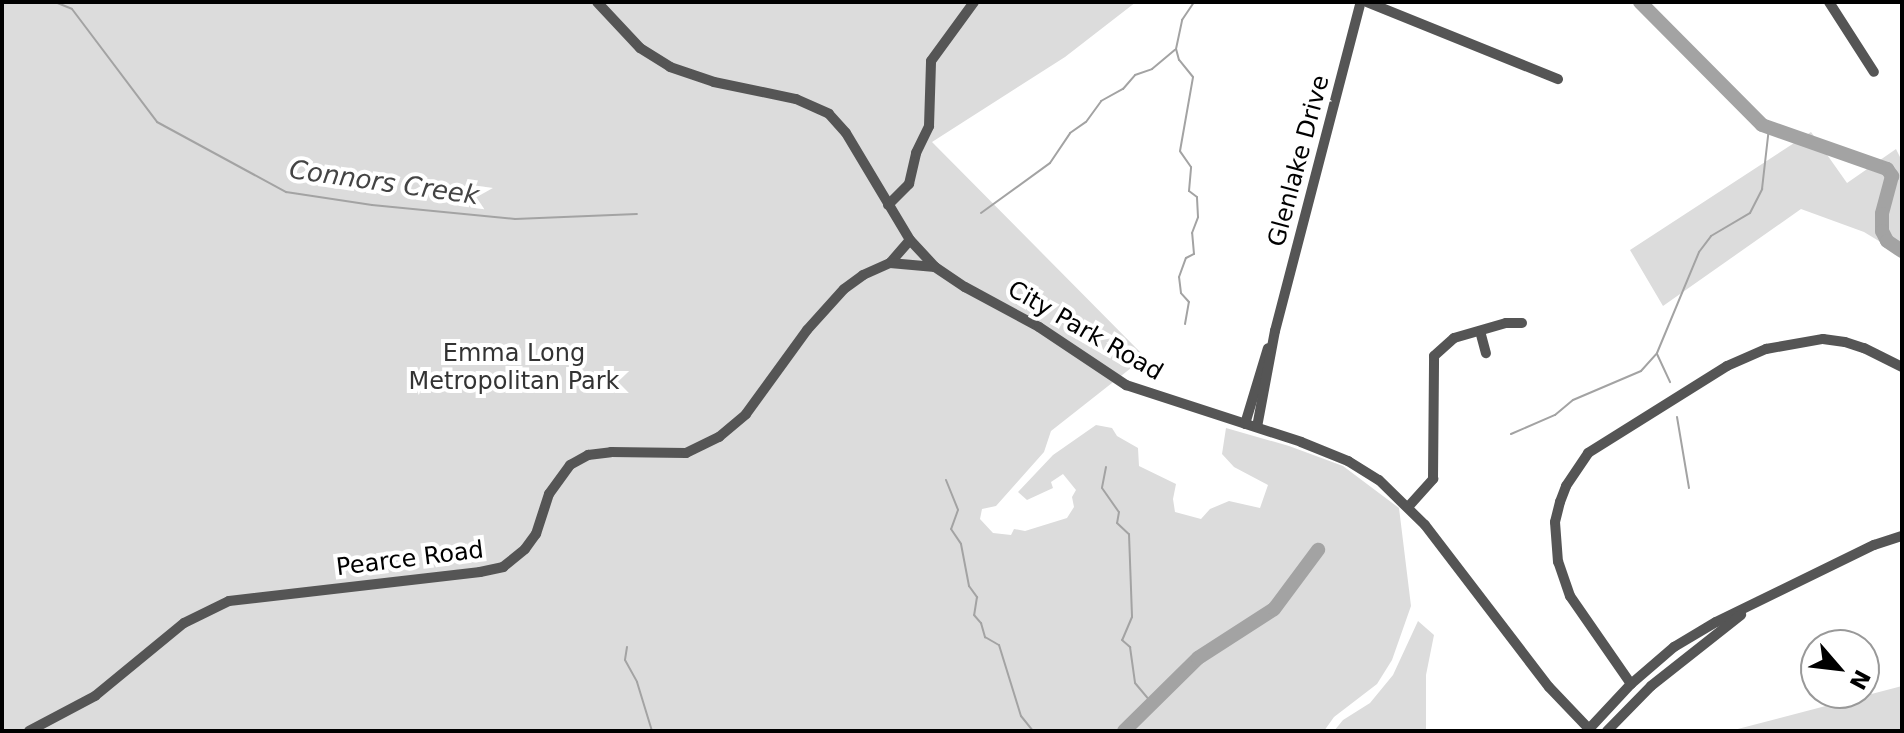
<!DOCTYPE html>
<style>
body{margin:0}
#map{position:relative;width:1904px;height:733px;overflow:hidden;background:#fff;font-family:"DejaVu Sans",sans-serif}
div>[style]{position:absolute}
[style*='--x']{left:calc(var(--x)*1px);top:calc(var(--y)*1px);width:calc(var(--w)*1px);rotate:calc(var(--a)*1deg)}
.green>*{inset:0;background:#dcdcdc}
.stream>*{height:2px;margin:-1px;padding:0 1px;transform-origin:1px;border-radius:1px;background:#a3a3a3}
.river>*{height:14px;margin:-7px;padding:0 7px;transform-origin:7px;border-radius:7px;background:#a3a3a3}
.minor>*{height:10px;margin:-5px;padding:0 5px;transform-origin:5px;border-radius:5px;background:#555}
span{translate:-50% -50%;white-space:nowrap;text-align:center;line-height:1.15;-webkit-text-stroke:8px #fff;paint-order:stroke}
.street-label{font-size:24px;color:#000}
.park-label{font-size:24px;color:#333}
.water-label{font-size:26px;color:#444;font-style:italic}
.frame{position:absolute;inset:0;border:4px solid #000;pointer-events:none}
.north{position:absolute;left:1800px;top:629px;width:80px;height:80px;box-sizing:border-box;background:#fff;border:2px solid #999;border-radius:50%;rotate:118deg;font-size:22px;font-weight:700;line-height:32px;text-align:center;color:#000}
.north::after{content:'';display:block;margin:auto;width:28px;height:36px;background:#000;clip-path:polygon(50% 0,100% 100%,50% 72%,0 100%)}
</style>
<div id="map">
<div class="green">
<div style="clip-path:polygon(2px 2px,1136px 2px,1065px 57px,932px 142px,1145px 357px,1051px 431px,1044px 452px,996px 506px,982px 509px,980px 519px,993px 533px,1011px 535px,1014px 529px,1025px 531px,1067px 518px,1074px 507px,1072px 497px,1076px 490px,1063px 474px,1051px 482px,1053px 488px,1027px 500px,1018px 492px,1053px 455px,1096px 425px,1112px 428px,1117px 436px,1138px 448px,1139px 466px,1176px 484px,1173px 499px,1175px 512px,1201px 519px,1210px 509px,1229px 501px,1260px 508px,1268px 485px,1234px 467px,1222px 454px,1226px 428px,1289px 446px,1343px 466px,1399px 508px,1411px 606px,1392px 660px,1377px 684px,1334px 717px,1324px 731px,2px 731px)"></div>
<div style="clip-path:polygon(1811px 132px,1847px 183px,1896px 149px,1902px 161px,1902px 255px,1864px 232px,1801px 209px,1663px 306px,1630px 250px)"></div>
<div style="clip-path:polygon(1418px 621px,1434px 635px,1426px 675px,1426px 731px,1334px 731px,1343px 720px,1370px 703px,1393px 675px)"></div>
<div style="clip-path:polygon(1902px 686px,1902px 731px,1730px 731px)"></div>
</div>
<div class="stream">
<div style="--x:55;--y:2;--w:18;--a:22"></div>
<div style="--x:72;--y:9;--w:141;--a:53"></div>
<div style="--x:157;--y:122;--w:147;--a:28.5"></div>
<div style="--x:286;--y:192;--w:87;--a:8.6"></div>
<div style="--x:372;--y:205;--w:144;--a:5.6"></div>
<div style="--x:515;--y:219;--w:122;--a:-2.3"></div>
<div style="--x:981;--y:213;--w:85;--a:-35.9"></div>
<div style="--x:1050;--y:163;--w:36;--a:-56"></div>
<div style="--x:1070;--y:133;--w:19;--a:-35"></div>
<div style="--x:1086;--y:122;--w:26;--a:-54"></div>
<div style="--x:1101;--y:101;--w:25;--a:-29"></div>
<div style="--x:1123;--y:89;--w:18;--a:-49"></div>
<div style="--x:1135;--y:75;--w:18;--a:-19"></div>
<div style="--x:1152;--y:69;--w:30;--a:-40"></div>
<div style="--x:1185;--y:324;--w:22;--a:-80"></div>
<div style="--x:1189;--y:302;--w:12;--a:-132"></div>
<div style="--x:1181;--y:293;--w:16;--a:-97"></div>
<div style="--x:1179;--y:277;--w:20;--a:-70"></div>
<div style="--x:1186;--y:258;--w:9;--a:-27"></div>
<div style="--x:1194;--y:254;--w:21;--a:-95"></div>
<div style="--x:1192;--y:233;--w:17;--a:-69"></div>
<div style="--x:1198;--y:217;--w:20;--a:-93"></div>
<div style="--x:1197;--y:197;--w:10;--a:-143"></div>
<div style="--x:1189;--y:191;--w:24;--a:-85"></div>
<div style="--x:1191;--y:167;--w:19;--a:-125"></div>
<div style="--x:1180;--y:151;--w:75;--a:-80"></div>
<div style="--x:1193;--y:77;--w:22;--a:-129"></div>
<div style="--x:1179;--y:60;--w:11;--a:-105"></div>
<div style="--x:1176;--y:49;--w:30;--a:-78"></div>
<div style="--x:1182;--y:20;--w:22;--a:-56"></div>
<div style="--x:1657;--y:354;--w:31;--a:65"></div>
<div style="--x:1677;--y:417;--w:72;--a:80.4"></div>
<div style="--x:1511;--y:434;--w:48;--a:-23.4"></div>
<div style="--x:1555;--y:415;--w:23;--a:-40"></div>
<div style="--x:1573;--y:400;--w:74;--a:-23.1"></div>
<div style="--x:1641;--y:371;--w:24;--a:-48"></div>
<div style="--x:1657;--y:353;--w:109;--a:-67.4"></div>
<div style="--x:1699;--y:252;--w:20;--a:-53"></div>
<div style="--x:1711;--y:236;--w:45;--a:-30.5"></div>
<div style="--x:1750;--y:213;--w:27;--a:-63"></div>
<div style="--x:1762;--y:189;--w:61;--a:-83.5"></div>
<div style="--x:1106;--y:467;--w:21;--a:101"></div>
<div style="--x:1102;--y:488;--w:29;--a:55"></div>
<div style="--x:1119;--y:512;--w:11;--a:100"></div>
<div style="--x:1117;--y:523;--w:16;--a:43"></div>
<div style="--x:1129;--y:534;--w:83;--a:87.9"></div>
<div style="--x:1132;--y:617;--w:25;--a:113"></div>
<div style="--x:1122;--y:640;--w:11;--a:41"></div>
<div style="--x:1130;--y:647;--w:36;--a:82"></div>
<div style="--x:1135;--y:683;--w:26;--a:50"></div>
<div style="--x:946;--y:480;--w:32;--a:68"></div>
<div style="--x:958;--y:510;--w:20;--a:110"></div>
<div style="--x:951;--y:529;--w:18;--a:56"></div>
<div style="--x:961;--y:544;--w:43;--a:79.2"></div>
<div style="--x:969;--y:586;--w:14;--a:54"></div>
<div style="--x:977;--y:597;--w:18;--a:99"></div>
<div style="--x:974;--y:615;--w:11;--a:49"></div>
<div style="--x:981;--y:623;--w:15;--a:74"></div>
<div style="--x:985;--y:637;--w:16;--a:30"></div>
<div style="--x:999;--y:645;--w:74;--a:72.8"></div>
<div style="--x:1021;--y:716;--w:19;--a:51"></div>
<div style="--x:627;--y:647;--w:13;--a:99"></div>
<div style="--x:625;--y:660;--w:25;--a:61"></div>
<div style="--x:637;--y:682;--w:51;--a:73"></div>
</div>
<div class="river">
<div style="--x:1640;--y:2;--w:173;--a:45.2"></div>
<div style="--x:1762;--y:125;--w:133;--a:19.4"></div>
<div style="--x:1887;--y:169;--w:9;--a:54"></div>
<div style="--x:1892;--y:176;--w:39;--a:105"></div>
<div style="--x:1882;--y:214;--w:17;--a:90"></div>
<div style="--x:1882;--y:231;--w:11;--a:63"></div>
<div style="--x:1887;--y:241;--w:18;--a:34"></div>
<div style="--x:1124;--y:731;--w:104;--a:-44.6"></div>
<div style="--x:1198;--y:658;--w:90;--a:-32.8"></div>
<div style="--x:1274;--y:609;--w:74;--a:-53.3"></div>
</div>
<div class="minor">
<div style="--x:597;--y:2;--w:63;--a:46.9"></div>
<div style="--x:640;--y:48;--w:36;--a:32"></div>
<div style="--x:670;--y:67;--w:46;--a:18.8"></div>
<div style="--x:714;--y:82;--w:84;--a:11.7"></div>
<div style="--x:796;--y:99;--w:36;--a:24"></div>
<div style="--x:829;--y:114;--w:25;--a:48"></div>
<div style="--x:846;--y:133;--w:125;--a:59.1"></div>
<div style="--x:910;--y:240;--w:37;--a:47"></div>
<div style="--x:935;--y:267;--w:36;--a:34"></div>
<div style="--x:965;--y:287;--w:84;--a:28.4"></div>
<div style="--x:1039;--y:327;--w:105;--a:33.7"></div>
<div style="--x:1126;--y:385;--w:184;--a:18"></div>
<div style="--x:1301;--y:442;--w:51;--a:22"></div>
<div style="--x:1348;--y:461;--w:36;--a:32"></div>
<div style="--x:1379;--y:480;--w:64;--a:44.4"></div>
<div style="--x:1425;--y:525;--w:204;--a:52.6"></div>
<div style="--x:1549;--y:687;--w:61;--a:46.3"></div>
<div style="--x:1367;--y:2;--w:206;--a:22"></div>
<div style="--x:1829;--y:2;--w:83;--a:57.3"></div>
<div style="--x:888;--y:205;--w:30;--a:-45"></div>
<div style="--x:909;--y:184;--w:32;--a:-77"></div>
<div style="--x:916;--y:153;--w:30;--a:-64"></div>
<div style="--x:929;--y:126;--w:65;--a:-88.2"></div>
<div style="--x:931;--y:61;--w:73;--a:-53.9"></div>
<div style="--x:890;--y:263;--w:30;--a:-49"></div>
<div style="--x:1480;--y:331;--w:23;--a:75"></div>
<div style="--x:1245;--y:424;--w:79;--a:-73.2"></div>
<div style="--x:1257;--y:427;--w:98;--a:-79.4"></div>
<div style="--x:1275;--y:331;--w:340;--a:-75.4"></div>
<div style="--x:1408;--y:507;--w:38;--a:-48"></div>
<div style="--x:1433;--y:479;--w:123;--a:-89.5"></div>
<div style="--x:1434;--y:356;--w:27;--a:-42"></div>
<div style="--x:1454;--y:338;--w:54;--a:-16.1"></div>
<div style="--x:1506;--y:323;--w:16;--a:0"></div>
<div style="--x:1631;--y:684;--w:107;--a:-124.7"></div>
<div style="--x:1570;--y:596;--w:36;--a:-109"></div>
<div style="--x:1558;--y:562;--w:40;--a:-94.3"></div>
<div style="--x:1555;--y:522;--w:21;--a:-76"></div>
<div style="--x:1560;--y:502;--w:17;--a:-69"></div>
<div style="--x:1566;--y:486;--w:40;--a:-56"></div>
<div style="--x:1588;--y:453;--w:164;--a:-32"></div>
<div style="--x:1727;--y:366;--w:43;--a:-23.6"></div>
<div style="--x:1766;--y:349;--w:58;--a:-10"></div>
<div style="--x:1823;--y:339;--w:22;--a:8"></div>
<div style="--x:1845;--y:342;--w:20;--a:18"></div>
<div style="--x:1864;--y:348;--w:42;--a:26.6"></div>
<div style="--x:1589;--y:729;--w:62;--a:-47"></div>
<div style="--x:1631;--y:684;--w:57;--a:-40.7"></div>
<div style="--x:1674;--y:647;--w:49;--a:-30.8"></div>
<div style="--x:1716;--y:622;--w:176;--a:-26"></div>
<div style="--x:1874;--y:545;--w:29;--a:-18"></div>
<div style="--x:29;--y:731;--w:75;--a:-27.9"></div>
<div style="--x:95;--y:696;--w:115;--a:-39.4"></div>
<div style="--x:184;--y:623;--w:50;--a:-26.1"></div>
<div style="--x:229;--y:601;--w:253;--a:-6.6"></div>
<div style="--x:480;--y:572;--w:24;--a:-12"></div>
<div style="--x:503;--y:567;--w:28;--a:-39"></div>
<div style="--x:525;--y:549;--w:19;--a:-54"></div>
<div style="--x:536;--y:534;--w:42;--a:-72"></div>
<div style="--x:549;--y:494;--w:36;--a:-54"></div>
<div style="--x:570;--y:465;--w:21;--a:-29"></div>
<div style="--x:588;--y:455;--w:23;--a:-7"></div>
<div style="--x:611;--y:452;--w:75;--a:0.8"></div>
<div style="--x:686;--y:453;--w:37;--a:-26"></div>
<div style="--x:719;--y:437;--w:35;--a:-40"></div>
<div style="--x:746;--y:414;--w:104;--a:-54"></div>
<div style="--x:807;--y:330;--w:55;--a:-47.9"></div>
<div style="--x:844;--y:289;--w:24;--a:-36"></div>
<div style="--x:863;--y:275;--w:30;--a:-24"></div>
<div style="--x:890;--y:263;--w:45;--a:5.1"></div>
<div style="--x:1607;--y:731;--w:63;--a:-45.6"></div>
<div style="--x:1651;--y:686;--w:115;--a:-38.3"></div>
</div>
<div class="street-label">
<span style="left:1299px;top:161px;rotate:-75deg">Glenlake Drive</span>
<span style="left:1085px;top:331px;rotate:30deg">City Park Road</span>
<span style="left:410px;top:559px;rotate:-7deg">Pearce Road</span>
</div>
<div class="park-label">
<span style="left:514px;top:368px">Emma Long<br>Metropolitan Park</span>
</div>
<div class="water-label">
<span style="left:384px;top:183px;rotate:8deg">Connors Creek</span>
</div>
<div class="frame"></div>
<div class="north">N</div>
</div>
